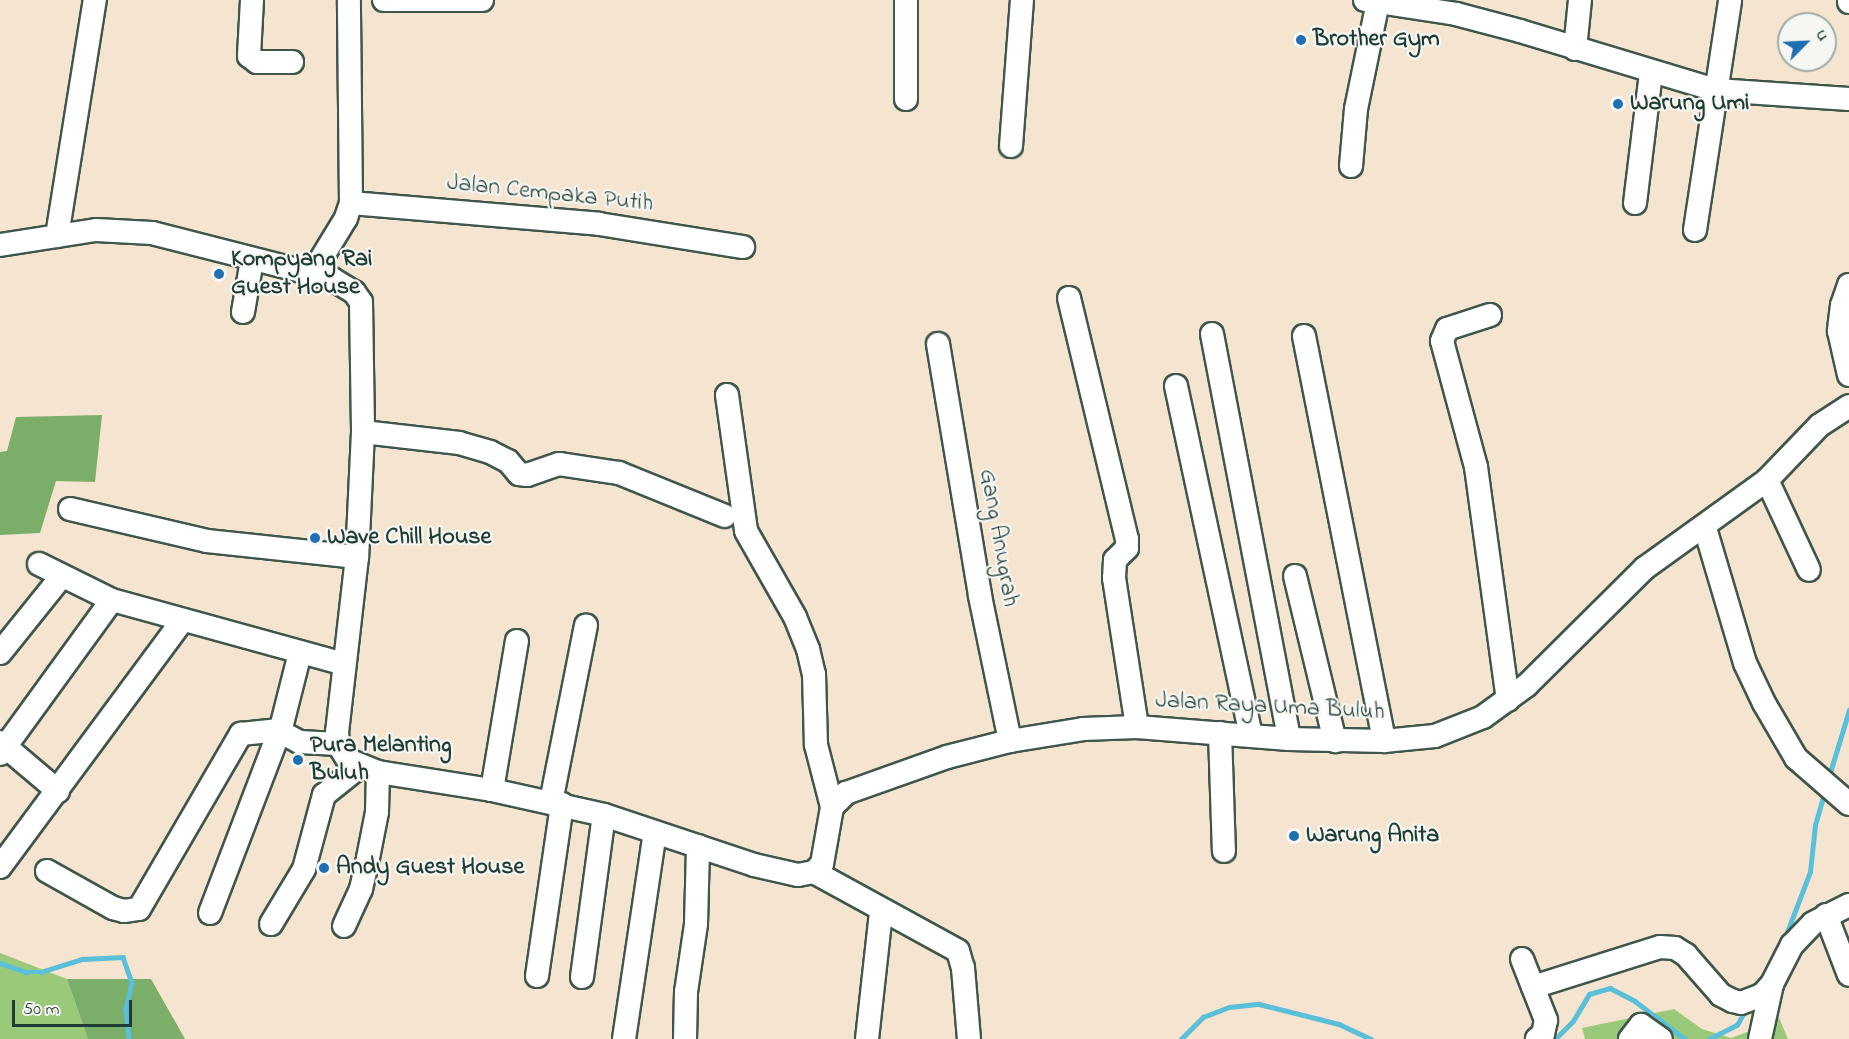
<!DOCTYPE html>
<style>
body{margin:0}
#map{position:relative;width:1849px;height:1039px;overflow:hidden;background:#f4e4d0;font-family:"Indie Flower",sans-serif}
div>[style]{position:absolute}
[style*='--x']{left:calc(var(--x)*1px);top:calc(var(--y)*1px);width:calc(var(--w)*1px);rotate:calc(var(--a)*1deg)}
.green>*{inset:0;background:#9aca79}
.forest>*{inset:0;background:#7bae69}
.stream>*{height:4.5px;margin:-2.25px;padding:0 2.25px;transform-origin:2.25px;border-radius:2.25px;background:#5abfd8}
.roads{filter:drop-shadow(2px 0 #3f564b) drop-shadow(-2px 0 #3f564b) drop-shadow(0 2px #3f564b) drop-shadow(0 -2px #3f564b)}
.minor>*{height:22px;margin:-11px;padding:0 11px;transform-origin:11px;border-radius:11px;background:#fff}
.dots>*{width:16px;height:16px;translate:-50% -50%;box-sizing:border-box;border:3px solid #f6f6f2;border-radius:50%}
span{translate:-50% -50%;white-space:nowrap;text-align:center;line-height:1.15;-webkit-text-stroke:4.5px #f6f6f2;paint-order:stroke}
.poi-label{font-size:24px;color:#1f3d34;font-weight:700}
.left{translate:0 -50%;text-align:left}
.street-label{font-size:24px;color:#1f3d34}
.north{position:absolute;left:1777px;top:12px;width:60px;height:60px;box-sizing:border-box;background:#f6f6f2;border:2px solid #a0aca6;border-radius:50%;rotate:66deg;font-size:16px;font-weight:700;line-height:24px;text-align:center;color:#1f3d34}
.north::after{content:'';display:block;margin:auto;width:21px;height:27px;background:#1f6fb2;clip-path:polygon(50% 0,100% 100%,50% 72%,0 100%)}
.scale{position:absolute;left:12px;top:1000px;width:120px;height:27px;box-sizing:border-box;border:3px solid #1f3d34;border-top:0;padding-left:8px;font-size:18px;line-height:21px;white-space:nowrap;color:#1f3d34;-webkit-text-stroke:4px #f6f6f2;paint-order:stroke}
</style>
<div id="map">
<div class="green">
<div style="clip-path:polygon(0 953px,67px 979px,88px 1039px,0 1039px)"></div>
<div style="clip-path:polygon(1773px 1003px,1788px 1039px,1585px 1039px,1582px 1028px,1674px 1009px,1702px 1029px,1731px 1038px,1758px 1028px)"></div>
</div>
<div class="forest">
<div style="clip-path:polygon(102px 415px,95px 482px,56px 481px,40px 533px,0 535px,0 452px,7px 451px,16px 417px)"></div>
<div style="clip-path:polygon(67px 979px,151px 979px,185px 1039px,88px 1039px)"></div>
</div>
<div class="stream">
<div style="--x:1829;--y:776;--w:69;--a:-73.1"></div>
<div style="--x:1784;--y:940;--w:73;--a:-69.1"></div>
<div style="--x:1810;--y:872;--w:47;--a:-83.9"></div>
<div style="--x:1815;--y:825;--w:33;--a:-74"></div>
<div style="--x:0;--y:963;--w:28;--a:19"></div>
<div style="--x:26;--y:972;--w:15;--a:0"></div>
<div style="--x:41;--y:972;--w:43;--a:-17.6"></div>
<div style="--x:82;--y:959;--w:41;--a:-2.8"></div>
<div style="--x:123;--y:957;--w:28;--a:71"></div>
<div style="--x:132;--y:983;--w:28;--a:103"></div>
<div style="--x:126;--y:1010;--w:29;--a:84"></div>
<div style="--x:1181;--y:1039;--w:31;--a:-45"></div>
<div style="--x:1203;--y:1017;--w:28;--a:-21"></div>
<div style="--x:1229;--y:1007;--w:30;--a:-6"></div>
<div style="--x:1259;--y:1004;--w:82;--a:14"></div>
<div style="--x:1339;--y:1024;--w:35;--a:25"></div>
<div style="--x:1555;--y:1039;--w:25;--a:-45"></div>
<div style="--x:1573;--y:1021;--w:31;--a:-59"></div>
<div style="--x:1589;--y:994;--w:22;--a:-16"></div>
<div style="--x:1610;--y:988;--w:28;--a:27"></div>
<div style="--x:1635;--y:1001;--w:63;--a:37.2"></div>
<div style="--x:1709;--y:1039;--w:31;--a:-27"></div>
<div style="--x:1737;--y:1025;--w:18;--a:-61"></div>
</div>
<div class="roads">
<div class="minor">
<div style="--x:252;--y:0;--w:56;--a:93.1"></div>
<div style="--x:249;--y:56;--w:10;--a:37"></div>
<div style="--x:257;--y:62;--w:35;--a:0"></div>
<div style="--x:384;--y:0;--w:98;--a:0"></div>
<div style="--x:1365;--y:0;--w:92;--a:8.7"></div>
<div style="--x:1456;--y:14;--w:66;--a:14.9"></div>
<div style="--x:1520;--y:31;--w:205;--a:16.8"></div>
<div style="--x:1716;--y:90;--w:133;--a:3.9"></div>
<div style="--x:1849;--y:0;--w:2;--a:90"></div>
<div style="--x:1575;--y:49;--w:49;--a:-84.2"></div>
<div style="--x:906;--y:99;--w:99;--a:-90"></div>
<div style="--x:1011;--y:146;--w:146;--a:-85.7"></div>
<div style="--x:1351;--y:166;--w:57;--a:-85"></div>
<div style="--x:1356;--y:109;--w:109;--a:-78.4"></div>
<div style="--x:351;--y:203;--w:249;--a:4.8"></div>
<div style="--x:599;--y:224;--w:146;--a:9.1"></div>
<div style="--x:1635;--y:203;--w:131;--a:-83"></div>
<div style="--x:1695;--y:230;--w:232;--a:-81.3"></div>
<div style="--x:57;--y:236;--w:239;--a:-80.9"></div>
<div style="--x:0;--y:245;--w:97;--a:-8.9"></div>
<div style="--x:96;--y:230;--w:56;--a:3.1"></div>
<div style="--x:152;--y:233;--w:186;--a:14.3"></div>
<div style="--x:332;--y:279;--w:26;--a:31"></div>
<div style="--x:354;--y:292;--w:12;--a:55"></div>
<div style="--x:361;--y:302;--w:130;--a:89.1"></div>
<div style="--x:363;--y:432;--w:125;--a:92.7"></div>
<div style="--x:357;--y:557;--w:176;--a:96.5"></div>
<div style="--x:337;--y:732;--w:12;--a:85"></div>
<div style="--x:338;--y:744;--w:19;--a:58"></div>
<div style="--x:348;--y:760;--w:32;--a:22"></div>
<div style="--x:378;--y:772;--w:115;--a:9"></div>
<div style="--x:492;--y:790;--w:115;--a:12.6"></div>
<div style="--x:604;--y:815;--w:158;--a:18.4"></div>
<div style="--x:754;--y:865;--w:45;--a:12.8"></div>
<div style="--x:798;--y:875;--w:16;--a:-11"></div>
<div style="--x:814;--y:872;--w:11;--a:-45"></div>
<div style="--x:822;--y:864;--w:58;--a:-80"></div>
<div style="--x:832;--y:807;--w:20;--a:-45"></div>
<div style="--x:846;--y:793;--w:107;--a:-19.6"></div>
<div style="--x:947;--y:757;--w:65;--a:-14.3"></div>
<div style="--x:1010;--y:741;--w:74;--a:-9.3"></div>
<div style="--x:1083;--y:729;--w:54;--a:-2.1"></div>
<div style="--x:1137;--y:727;--w:152;--a:4.5"></div>
<div style="--x:1289;--y:739;--w:95;--a:1.2"></div>
<div style="--x:1384;--y:741;--w:51;--a:-5.6"></div>
<div style="--x:1435;--y:736;--w:52;--a:-21.6"></div>
<div style="--x:1483;--y:717;--w:54;--a:-36"></div>
<div style="--x:1527;--y:685;--w:166;--a:-44.8"></div>
<div style="--x:1645;--y:568;--w:150;--a:-35.8"></div>
<div style="--x:1767;--y:480;--w:76;--a:-46.1"></div>
<div style="--x:1820;--y:425;--w:35;--a:-33"></div>
<div style="--x:312;--y:274;--w:66;--a:-58.7"></div>
<div style="--x:346;--y:218;--w:16;--a:-72"></div>
<div style="--x:351;--y:203;--w:203;--a:-90.6"></div>
<div style="--x:1849;--y:285;--w:21;--a:109"></div>
<div style="--x:1842;--y:305;--w:26;--a:97"></div>
<div style="--x:1839;--y:331;--w:45;--a:77.2"></div>
<div style="--x:1069;--y:298;--w:248;--a:76.5"></div>
<div style="--x:1127;--y:539;--w:9;--a:90"></div>
<div style="--x:1127;--y:548;--w:17;--a:135"></div>
<div style="--x:1115;--y:560;--w:18;--a:93"></div>
<div style="--x:1114;--y:578;--w:151;--a:81.2"></div>
<div style="--x:243;--y:312;--w:53;--a:-80.2"></div>
<div style="--x:1490;--y:315;--w:45;--a:162"></div>
<div style="--x:1447;--y:329;--w:13;--a:113"></div>
<div style="--x:1442;--y:341;--w:131;--a:74.9"></div>
<div style="--x:1476;--y:467;--w:235;--a:82.2"></div>
<div style="--x:1212;--y:334;--w:412;--a:79.2"></div>
<div style="--x:1304;--y:336;--w:413;--a:78.8"></div>
<div style="--x:938;--y:344;--w:255;--a:80.5"></div>
<div style="--x:980;--y:596;--w:148;--a:78.3"></div>
<div style="--x:1176;--y:386;--w:357;--a:77.9"></div>
<div style="--x:727;--y:395;--w:137;--a:82"></div>
<div style="--x:746;--y:531;--w:99;--a:60.3"></div>
<div style="--x:795;--y:617;--w:35;--a:68"></div>
<div style="--x:808;--y:649;--w:26;--a:77"></div>
<div style="--x:814;--y:674;--w:71;--a:88.4"></div>
<div style="--x:816;--y:745;--w:64;--a:75.5"></div>
<div style="--x:363;--y:432;--w:97;--a:6.5"></div>
<div style="--x:459;--y:443;--w:32;--a:16"></div>
<div style="--x:490;--y:452;--w:20;--a:27"></div>
<div style="--x:508;--y:461;--w:17;--a:50"></div>
<div style="--x:519;--y:474;--w:8;--a:7"></div>
<div style="--x:527;--y:475;--w:34;--a:-19"></div>
<div style="--x:559;--y:464;--w:61;--a:8.5"></div>
<div style="--x:619;--y:473;--w:114;--a:22.1"></div>
<div style="--x:1767;--y:480;--w:99;--a:65"></div>
<div style="--x:70;--y:509;--w:141;--a:13.1"></div>
<div style="--x:207;--y:541;--w:151;--a:6.1"></div>
<div style="--x:1705;--y:528;--w:141;--a:73.5"></div>
<div style="--x:1745;--y:663;--w:44;--a:64.6"></div>
<div style="--x:1764;--y:703;--w:64;--a:59.8"></div>
<div style="--x:1796;--y:758;--w:70;--a:41"></div>
<div style="--x:39;--y:564;--w:81;--a:26.3"></div>
<div style="--x:112;--y:600;--w:241;--a:15.4"></div>
<div style="--x:1295;--y:576;--w:170;--a:76.4"></div>
<div style="--x:0;--y:653;--w:97;--a:-51.2"></div>
<div style="--x:1220;--y:733;--w:118;--a:88.1"></div>
<div style="--x:0;--y:742;--w:76;--a:40.2"></div>
<div style="--x:0;--y:754;--w:190;--a:-54"></div>
<div style="--x:492;--y:790;--w:151;--a:-80.5"></div>
<div style="--x:551;--y:802;--w:180;--a:-78.8"></div>
<div style="--x:0;--y:867;--w:306;--a:-53.5"></div>
<div style="--x:47;--y:871;--w:76;--a:29.3"></div>
<div style="--x:113;--y:908;--w:11;--a:15"></div>
<div style="--x:124;--y:911;--w:15;--a:-8"></div>
<div style="--x:139;--y:909;--w:203;--a:-59.8"></div>
<div style="--x:241;--y:734;--w:36;--a:-6"></div>
<div style="--x:277;--y:730;--w:26;--a:28"></div>
<div style="--x:300;--y:742;--w:38;--a:3"></div>
<div style="--x:814;--y:872;--w:164;--a:28.7"></div>
<div style="--x:958;--y:951;--w:18;--a:74"></div>
<div style="--x:963;--y:968;--w:71;--a:85.2"></div>
<div style="--x:210;--y:913;--w:202;--a:-69.1"></div>
<div style="--x:282;--y:724;--w:73;--a:-75.8"></div>
<div style="--x:1826;--y:915;--w:64;--a:69"></div>
<div style="--x:271;--y:924;--w:64;--a:-59"></div>
<div style="--x:304;--y:869;--w:77;--a:-74.9"></div>
<div style="--x:324;--y:795;--w:45;--a:-38.7"></div>
<div style="--x:344;--y:926;--w:41;--a:-65.3"></div>
<div style="--x:361;--y:889;--w:32;--a:-77"></div>
<div style="--x:368;--y:858;--w:47;--a:-78.9"></div>
<div style="--x:377;--y:812;--w:40;--a:-88.6"></div>
<div style="--x:1522;--y:959;--w:66;--a:68.5"></div>
<div style="--x:1546;--y:1020;--w:14;--a:102"></div>
<div style="--x:1543;--y:1034;--w:8;--a:140"></div>
<div style="--x:537;--y:976;--w:174;--a:-81.7"></div>
<div style="--x:582;--y:977;--w:163;--a:-82.3"></div>
<div style="--x:1533;--y:987;--w:133;--a:-17.5"></div>
<div style="--x:1660;--y:947;--w:15;--a:4"></div>
<div style="--x:1675;--y:948;--w:13;--a:32"></div>
<div style="--x:1686;--y:955;--w:53;--a:48.8"></div>
<div style="--x:1721;--y:995;--w:13;--a:27"></div>
<div style="--x:1733;--y:1001;--w:8;--a:14"></div>
<div style="--x:1741;--y:1003;--w:22;--a:-21"></div>
<div style="--x:1762;--y:995;--w:15;--a:-48"></div>
<div style="--x:624;--y:1039;--w:209;--a:-81.5"></div>
<div style="--x:685;--y:1039;--w:47;--a:-88.8"></div>
<div style="--x:686;--y:992;--w:69;--a:-81.6"></div>
<div style="--x:696;--y:924;--w:78;--a:-88.5"></div>
<div style="--x:867;--y:1039;--w:128;--a:-83.7"></div>
<div style="--x:1630;--y:1039;--w:18;--a:-52"></div>
<div style="--x:1641;--y:1025;--w:24;--a:35"></div>
<div style="--x:1760;--y:1039;--w:56;--a:-77.7"></div>
<div style="--x:1772;--y:984;--w:44;--a:-62.9"></div>
<div style="--x:1792;--y:945;--w:30;--a:-46"></div>
<div style="--x:1813;--y:923;--w:40;--a:-26.6"></div>
</div>
</div>
<div class="dots">
<div style="left:1301px;top:40px;background:#1f6fb2"></div>
<div style="left:1618px;top:104px;background:#1f6fb2"></div>
<div style="left:219px;top:274px;background:#1f6fb2"></div>
<div style="left:315px;top:538px;background:#1f6fb2"></div>
<div style="left:298px;top:760px;background:#1f6fb2"></div>
<div style="left:1294px;top:836px;background:#1f6fb2"></div>
<div style="left:324px;top:868px;background:#1f6fb2"></div>
</div>
<div class="poi-label">
<span class="left" style="left:1313px;top:40px">Brother Gym</span>
<span class="left" style="left:1630px;top:104px">Warung Umi</span>
<span class="left" style="left:231px;top:274px">Kompyang Rai<br>Guest House</span>
<span class="left" style="left:327px;top:538px">Wave Chill House</span>
<span class="left" style="left:310px;top:760px">Pura Melanting<br>Buluh</span>
<span class="left" style="left:1306px;top:836px">Warung Anita</span>
<span class="left" style="left:336px;top:868px">Andy Guest House</span>
</div>
<div class="street-label">
<span style="left:550px;top:194px;rotate:6deg">Jalan Cempaka Putih</span>
<span style="left:998px;top:538px;rotate:80deg">Gang Anugrah</span>
<span style="left:1270px;top:707px;rotate:3deg">Jalan Raya Uma Buluh</span>
</div>
<div class="north">U</div>
<div class="scale">50 m</div>
</div>
